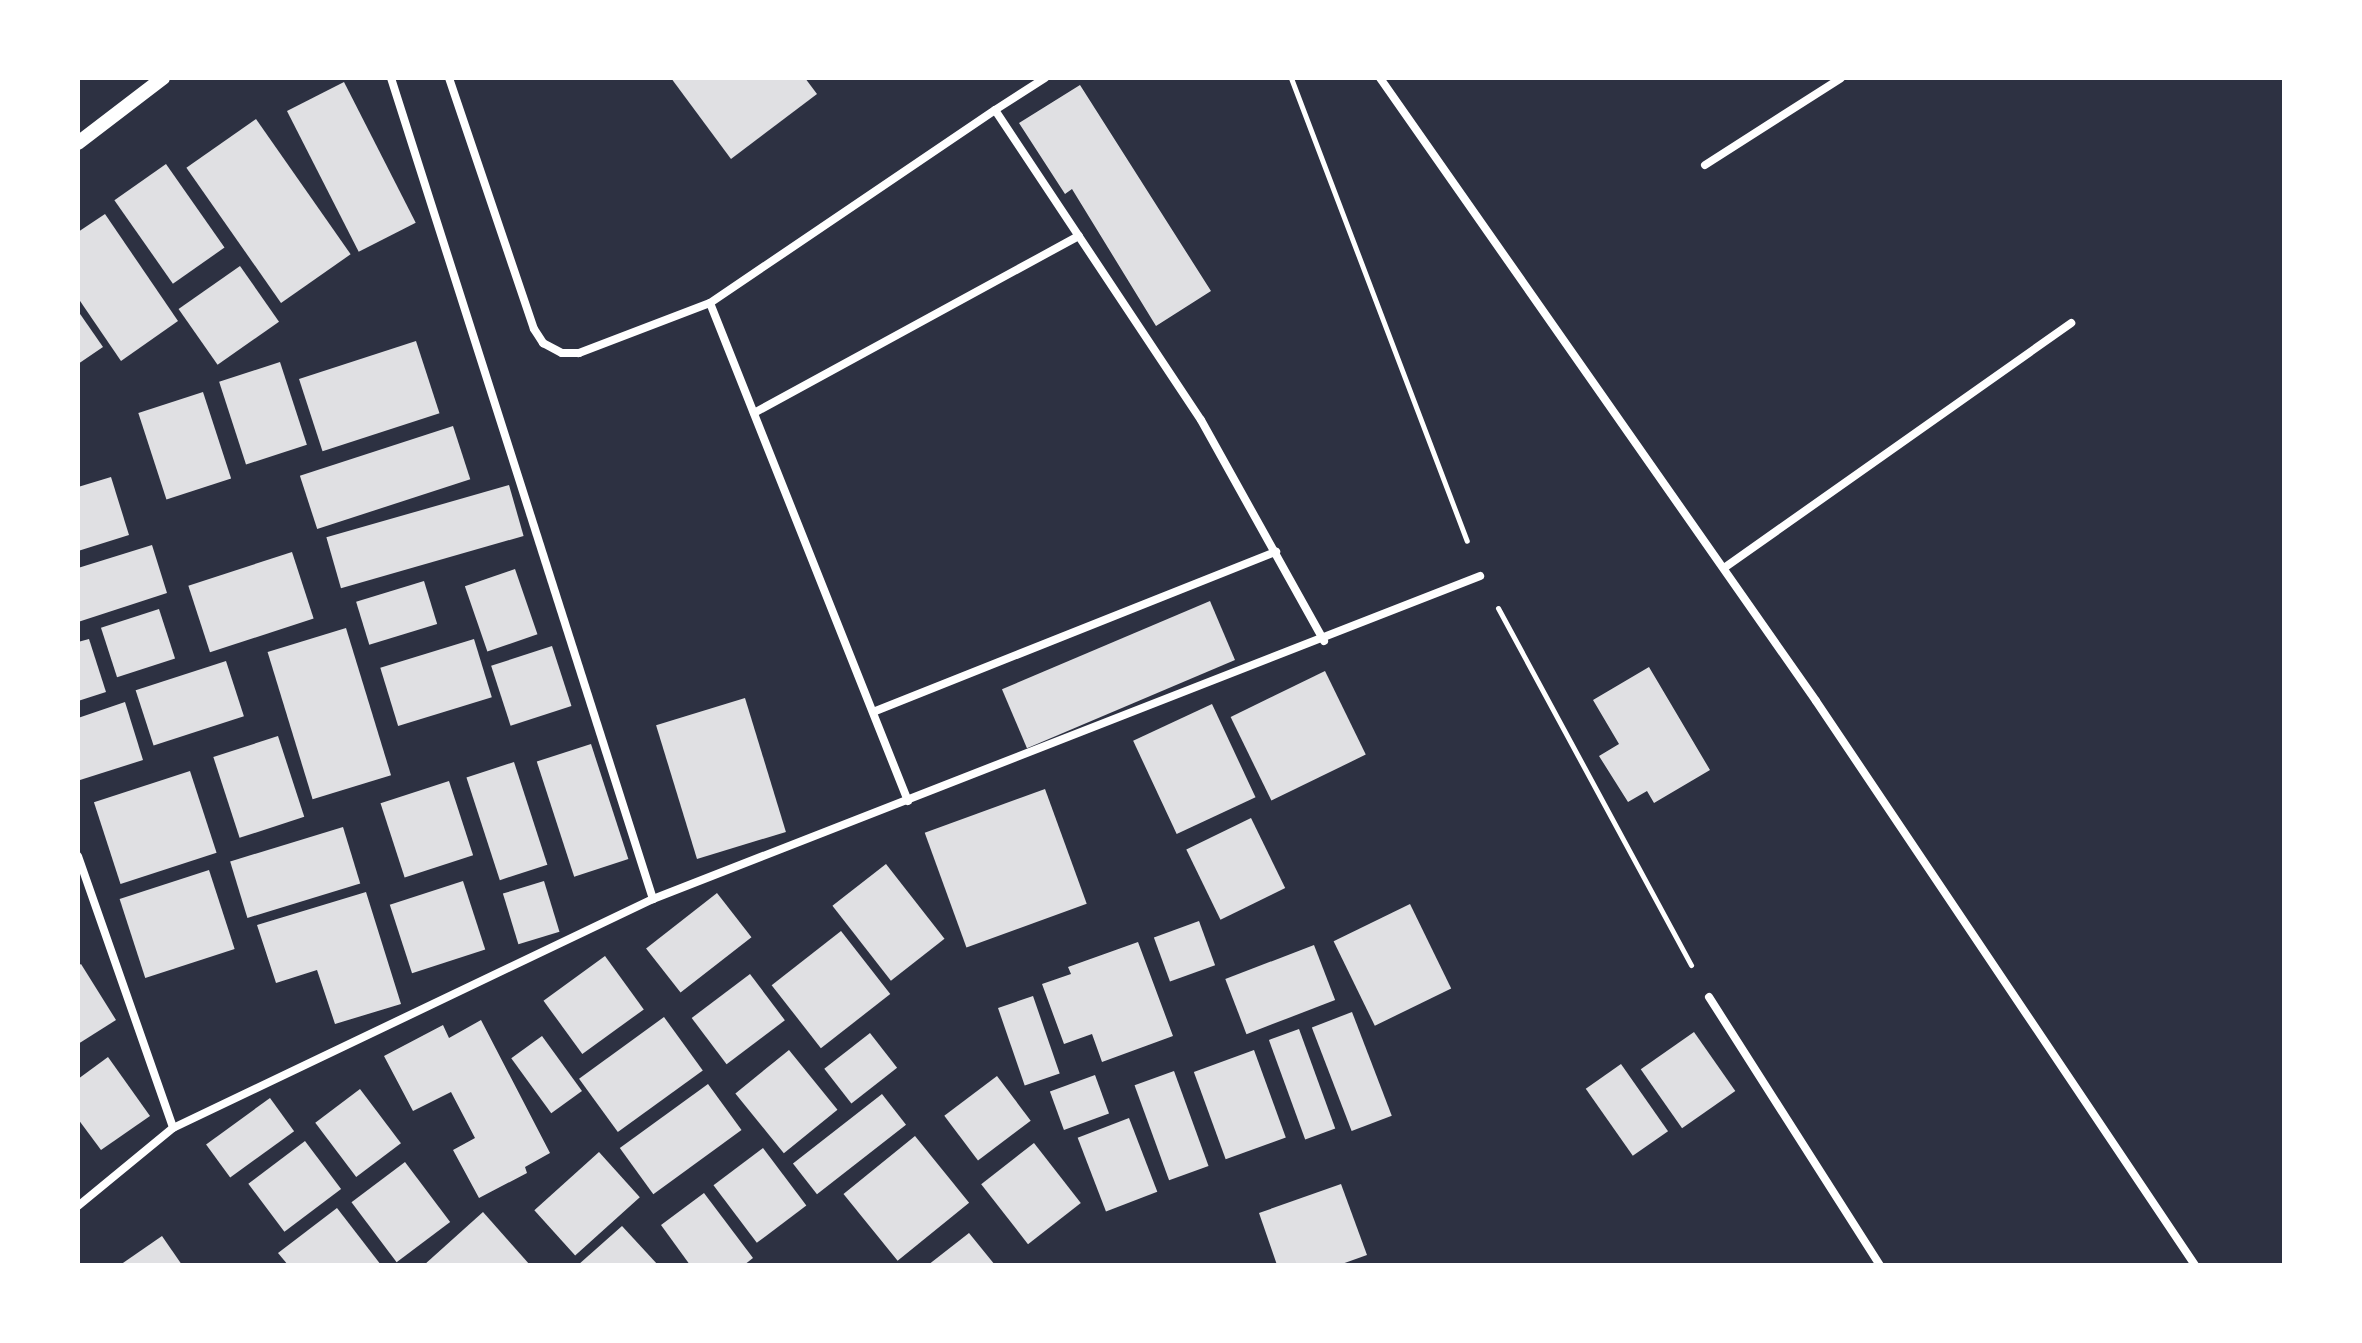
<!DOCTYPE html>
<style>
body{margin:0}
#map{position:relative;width:2362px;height:1343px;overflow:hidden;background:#2d3142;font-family:"Libre Baskerville",serif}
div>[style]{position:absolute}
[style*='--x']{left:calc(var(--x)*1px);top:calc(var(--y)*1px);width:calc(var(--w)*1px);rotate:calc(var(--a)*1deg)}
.building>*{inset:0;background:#e0e0e3;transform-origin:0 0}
.path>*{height:5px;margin:-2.5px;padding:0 2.5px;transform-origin:2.5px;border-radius:2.5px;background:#fff}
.minor>*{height:8px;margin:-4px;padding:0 4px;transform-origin:4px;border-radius:4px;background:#fff}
.tertiary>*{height:14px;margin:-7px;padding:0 7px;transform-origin:7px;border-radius:7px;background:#fff}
span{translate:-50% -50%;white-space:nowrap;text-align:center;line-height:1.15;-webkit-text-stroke:6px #fff;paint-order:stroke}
.frame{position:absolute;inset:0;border:80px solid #fff;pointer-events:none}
</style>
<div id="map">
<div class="building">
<div style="clip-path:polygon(671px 78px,805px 78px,817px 94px,731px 159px)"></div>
<div style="left:344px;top:82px;width:158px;height:64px;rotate:63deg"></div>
<div style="clip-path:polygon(1080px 85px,1211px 291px,1156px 326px,1072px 189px,1065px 194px,1019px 123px)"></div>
<div style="left:256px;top:119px;width:165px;height:85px;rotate:55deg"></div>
<div style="left:166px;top:164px;width:102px;height:63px;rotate:55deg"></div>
<div style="clip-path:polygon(105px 214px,178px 321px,121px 361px,78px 298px,78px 232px)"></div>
<div style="left:240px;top:266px;width:68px;height:75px;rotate:55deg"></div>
<div style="clip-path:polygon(78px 311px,103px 347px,78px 364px)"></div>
<div style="left:416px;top:341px;width:76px;height:123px;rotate:72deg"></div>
<div style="left:280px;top:362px;width:87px;height:64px;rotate:72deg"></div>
<div style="left:203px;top:392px;width:91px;height:68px;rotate:72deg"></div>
<div style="left:453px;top:426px;width:56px;height:161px;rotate:72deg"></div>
<div style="clip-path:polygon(111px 477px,129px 535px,78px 551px,78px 487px)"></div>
<div style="left:509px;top:485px;width:53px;height:190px;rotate:74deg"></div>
<div style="clip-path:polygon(152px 545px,167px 593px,78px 622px,78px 568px)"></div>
<div style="left:292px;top:552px;width:70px;height:109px;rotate:72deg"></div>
<div style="left:515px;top:569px;width:69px;height:53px;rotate:71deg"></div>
<div style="left:424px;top:581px;width:45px;height:71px;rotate:73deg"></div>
<div style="left:1210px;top:601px;width:64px;height:226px;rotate:67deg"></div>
<div style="left:159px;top:609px;width:52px;height:61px;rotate:72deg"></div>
<div style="left:346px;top:628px;width:154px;height:82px;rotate:73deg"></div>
<div style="clip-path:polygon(89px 639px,106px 692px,78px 701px,78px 642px)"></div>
<div style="left:474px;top:639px;width:61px;height:98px;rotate:73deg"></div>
<div style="left:552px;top:646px;width:63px;height:64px;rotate:72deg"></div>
<div style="left:226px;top:661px;width:58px;height:95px;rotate:72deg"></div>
<div style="clip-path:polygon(1649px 667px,1710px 770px,1654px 803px,1647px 791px,1628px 802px,1599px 756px,1619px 744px,1593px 700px)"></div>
<div style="left:1325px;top:671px;width:93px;height:105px;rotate:64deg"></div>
<div style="left:745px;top:698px;width:140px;height:93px;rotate:73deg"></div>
<div style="clip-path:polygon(125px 702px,143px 760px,80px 780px,78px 718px)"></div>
<div style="left:1212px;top:704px;width:103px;height:87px;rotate:65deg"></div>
<div style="left:278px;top:736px;width:85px;height:68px;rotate:72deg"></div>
<div style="left:591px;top:744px;width:121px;height:57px;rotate:72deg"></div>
<div style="left:514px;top:762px;width:108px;height:50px;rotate:72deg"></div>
<div style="left:190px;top:771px;width:86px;height:101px;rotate:72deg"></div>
<div style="left:449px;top:781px;width:78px;height:72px;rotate:72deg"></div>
<div style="left:1045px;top:789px;width:122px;height:128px;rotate:70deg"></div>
<div style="left:1251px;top:818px;width:78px;height:72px;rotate:64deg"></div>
<div style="left:343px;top:827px;width:59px;height:118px;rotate:73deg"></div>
<div style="left:886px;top:864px;width:95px;height:68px;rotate:52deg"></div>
<div style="left:209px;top:870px;width:83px;height:94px;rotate:72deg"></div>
<div style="left:463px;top:881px;width:72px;height:77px;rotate:72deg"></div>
<div style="left:544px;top:881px;width:53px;height:43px;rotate:73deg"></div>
<div style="clip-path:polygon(366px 892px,401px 1004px,335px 1024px,317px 970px,276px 983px,257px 925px)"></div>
<div style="left:717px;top:893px;width:56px;height:90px;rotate:52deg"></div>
<div style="left:1410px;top:904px;width:94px;height:85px;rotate:64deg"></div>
<div style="left:1199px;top:921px;width:47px;height:48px;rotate:70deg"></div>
<div style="left:841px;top:931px;width:80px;height:88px;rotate:52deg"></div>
<div style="clip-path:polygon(1138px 942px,1173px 1036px,1102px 1062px,1092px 1034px,1064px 1044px,1042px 984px,1071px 974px,1068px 967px)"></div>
<div style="left:1314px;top:945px;width:59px;height:95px;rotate:69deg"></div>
<div style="left:605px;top:956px;width:66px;height:76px;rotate:54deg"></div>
<div style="clip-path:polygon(81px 964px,116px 1020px,78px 1044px,78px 966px)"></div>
<div style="left:750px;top:974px;width:58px;height:73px;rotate:53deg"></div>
<div style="left:1033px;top:996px;width:82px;height:37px;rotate:71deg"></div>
<div style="left:1352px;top:1012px;width:111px;height:43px;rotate:69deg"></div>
<div style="left:664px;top:1017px;width:66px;height:105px;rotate:54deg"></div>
<div style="clip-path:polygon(481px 1020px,550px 1153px,525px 1167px,527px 1173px,479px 1198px,453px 1150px,475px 1138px,451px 1092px,413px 1111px,384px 1056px,443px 1025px,449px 1038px)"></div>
<div style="left:1299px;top:1029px;width:106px;height:32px;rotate:70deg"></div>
<div style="left:1694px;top:1032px;width:72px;height:65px;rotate:55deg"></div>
<div style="left:870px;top:1033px;width:44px;height:58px;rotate:52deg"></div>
<div style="left:542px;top:1036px;width:68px;height:38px;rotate:54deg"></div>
<div style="left:789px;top:1050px;width:77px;height:69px;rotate:51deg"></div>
<div style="left:1254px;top:1050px;width:93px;height:64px;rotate:70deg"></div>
<div style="clip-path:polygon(108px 1057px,150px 1116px,101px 1150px,78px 1119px,78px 1079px)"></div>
<div style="left:1621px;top:1064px;width:82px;height:43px;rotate:55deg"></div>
<div style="left:1174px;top:1071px;width:101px;height:42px;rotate:70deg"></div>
<div style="left:1095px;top:1075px;width:41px;height:48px;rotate:70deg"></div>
<div style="left:997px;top:1076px;width:56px;height:66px;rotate:53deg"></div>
<div style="left:708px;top:1084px;width:57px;height:109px;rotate:54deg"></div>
<div style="left:360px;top:1089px;width:68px;height:56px;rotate:53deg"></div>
<div style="left:882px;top:1094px;width:39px;height:113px;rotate:52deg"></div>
<div style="left:270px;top:1098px;width:41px;height:79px;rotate:54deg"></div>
<div style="left:1129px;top:1118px;width:79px;height:55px;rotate:69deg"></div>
<div style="left:915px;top:1136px;width:86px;height:92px;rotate:51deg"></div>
<div style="left:305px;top:1141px;width:60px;height:71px;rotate:53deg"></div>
<div style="left:1034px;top:1143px;width:76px;height:67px;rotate:52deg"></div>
<div style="left:763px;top:1148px;width:72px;height:62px;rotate:53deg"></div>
<div style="left:599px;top:1152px;width:61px;height:87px;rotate:48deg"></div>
<div style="left:405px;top:1162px;width:75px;height:67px;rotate:53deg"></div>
<div style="clip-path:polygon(1341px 1184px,1367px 1255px,1339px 1265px,1277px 1265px,1259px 1213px)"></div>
<div style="clip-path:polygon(704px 1193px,753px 1258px,744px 1265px,690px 1265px,661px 1225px)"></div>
<div style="clip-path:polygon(337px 1208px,381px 1265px,288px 1265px,278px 1253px)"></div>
<div style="clip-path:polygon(483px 1212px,530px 1265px,424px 1265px)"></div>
<div style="clip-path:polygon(622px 1226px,658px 1265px,578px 1265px)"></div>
<div style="clip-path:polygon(969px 1233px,995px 1265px,928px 1265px)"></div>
<div style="clip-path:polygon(162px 1236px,182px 1265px,120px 1265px)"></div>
</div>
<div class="path">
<div style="--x:1291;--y:78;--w:495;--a:69.2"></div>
<div style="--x:1498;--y:608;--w:406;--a:61.6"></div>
</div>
<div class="minor">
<div style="--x:391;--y:78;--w:862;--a:72.3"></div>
<div style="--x:653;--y:899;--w:888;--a:-21.33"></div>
<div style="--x:449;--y:78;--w:265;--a:71.3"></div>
<div style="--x:534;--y:329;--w:17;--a:57"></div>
<div style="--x:543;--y:343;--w:21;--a:28"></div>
<div style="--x:562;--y:353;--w:17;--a:0"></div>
<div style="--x:579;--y:353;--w:140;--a:-20.9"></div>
<div style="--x:710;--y:303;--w:344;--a:-34.1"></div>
<div style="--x:995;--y:110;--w:372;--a:56.4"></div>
<div style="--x:1201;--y:420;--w:253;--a:60.9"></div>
<div style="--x:1380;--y:78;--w:760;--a:55.01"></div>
<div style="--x:1816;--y:701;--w:680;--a:56.1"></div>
<div style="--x:995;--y:110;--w:59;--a:-32.6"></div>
<div style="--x:1705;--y:165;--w:161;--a:-32.6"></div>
<div style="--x:710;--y:303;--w:536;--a:68.32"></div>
<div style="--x:754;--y:413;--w:370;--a:-28.6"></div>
<div style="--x:1724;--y:568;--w:425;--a:-35.2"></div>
<div style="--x:873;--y:712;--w:434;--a:-21.7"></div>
<div style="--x:78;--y:856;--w:288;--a:70.7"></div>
<div style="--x:1709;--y:997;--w:318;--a:57.5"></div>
<div style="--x:78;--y:1206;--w:123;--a:-39.4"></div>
<div style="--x:173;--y:1128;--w:532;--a:-25.51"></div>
</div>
<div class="tertiary">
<div style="--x:78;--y:143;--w:107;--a:-37.4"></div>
</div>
<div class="frame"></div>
</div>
